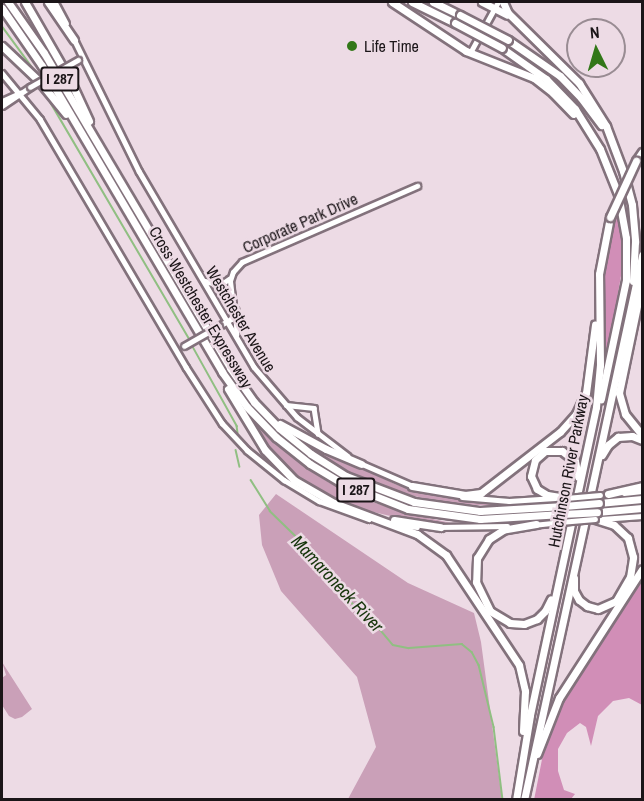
<!DOCTYPE html>
<style>
body{margin:0}
#map{position:relative;width:644px;height:801px;overflow:hidden;background:#eddbe5;font-family:"Archivo Narrow",sans-serif}
div>[style]{position:absolute}
[style*='--x']{left:calc(var(--x)*1px);top:calc(var(--y)*1px);width:calc(var(--w)*1px);rotate:calc(var(--a)*1deg)}
.green>*{inset:0;background:#caa0b8}
.forest>*{inset:0;background:#d18eb7}
.stream>*{height:1.5px;margin:-0.75px;padding:0 0.75px;transform-origin:0.75px;border-radius:0.75px;background:#90bf82}
.roads{filter:drop-shadow(2px 0 #83727c) drop-shadow(-2px 0 #83727c) drop-shadow(0 2px #83727c) drop-shadow(0 -2px #83727c)}
.secondary>*{height:4.5px;margin:-2.25px;padding:0 2.25px;transform-origin:2.25px;border-radius:2.25px;background:#fff}
.highway>*{height:7px;margin:-3.5px;padding:0 3.5px;transform-origin:3.5px;border-radius:3.5px;background:#fff}
.bridges{filter:drop-shadow(2px 0 #83727c) drop-shadow(-2px 0 #83727c) drop-shadow(0 2px #83727c) drop-shadow(0 -2px #83727c)}
.secondary-bridge>*{height:4.5px;margin:-2.25px;padding:0 2.25px;transform-origin:2.25px;border-radius:2.25px;background:#fff}
.highway-bridge>*{height:7px;margin:-3.5px;padding:0 3.5px;transform-origin:3.5px;border-radius:3.5px;background:#fff}
.dots>*{width:16px;height:16px;translate:-50% -50%;box-sizing:border-box;border:3px solid #eddbe5;border-radius:50%}
span{translate:-50% -50%;white-space:nowrap;text-align:center;line-height:1.15;-webkit-text-stroke:5px #eddbe5;paint-order:stroke}
.shield-label span{padding:2px 4px;background:#eddbe5;border:2px solid;border-radius:4px;-webkit-text-stroke-width:0}
.shield-label{font-size:15px;color:#1b1518;font-weight:700}
.poi-label{font-size:16px;color:#1b1518}
.left{translate:0 -50%;text-align:left}
.street-label{font-size:16px;color:#1b1518}
.water-label{font-size:18px;color:#16350b;font-style:italic}
.frame{position:absolute;inset:0;border:3px solid #1b1518;pointer-events:none}
.north{position:absolute;left:566px;top:18px;width:60px;height:60px;box-sizing:border-box;background:#eddbe5;border:2px solid #998c93;border-radius:50%;rotate:355deg;font-size:16px;font-weight:700;line-height:24px;text-align:center;color:#1b1518}
.north::after{content:'';display:block;margin:auto;width:21px;height:27px;background:#327718;clip-path:polygon(50% 0,100% 100%,50% 72%,0 100%)}
</style>
<div id="map">
<div class="green">
<div style="clip-path:polygon(251px 420px,304px 466px,328px 482px,361px 498px,402px 512px,455px 524px,407px 520px,361px 509px,317px 491px,280px 461px)"></div>
<div style="clip-path:polygon(302px 440px,397px 485px,436px 496px,504px 506px,451px 504px,400px 493px,364px 479px,331px 462px)"></div>
<div style="clip-path:polygon(276px 494px,408px 583px,474px 613px,481px 642px,502px 799px,348px 799px,376px 747px,357px 677px,281px 591px,262px 545px,259px 515px)"></div>
<div style="clip-path:polygon(2px 662px,32px 709px,22px 717px,15px 719px,9px 716px,2px 705px,2px 678px,6px 675px)"></div>
</div>
<div class="forest">
<div style="clip-path:polygon(617px 207px,622px 244px,621px 276px,602px 384px,601px 271px)"></div>
<div style="clip-path:polygon(642px 579px,642px 705px,629px 698px,613px 701px,598px 716px,591px 746px,586px 727px,580px 723px,567px 733px,558px 749px,558px 771px,564px 790px,575px 794px,571px 799px,534px 800px,547px 734px,564px 698px)"></div>
</div>
<div class="stream">
<div style="--x:2;--y:26;--w:51;--a:53.8"></div>
<div style="--x:51;--y:103;--w:275;--a:59.6"></div>
<div style="--x:192;--y:345;--w:93;--a:60.9"></div>
<div style="--x:237;--y:426;--w:7;--a:82"></div>
<div style="--x:236;--y:450;--w:17;--a:77"></div>
<div style="--x:251;--y:480;--w:36;--a:58"></div>
<div style="--x:270;--y:511;--w:53;--a:44.2"></div>
<div style="--x:308;--y:548;--w:70;--a:51.3"></div>
<div style="--x:352;--y:603;--w:35;--a:43"></div>
<div style="--x:378;--y:627;--w:23;--a:50"></div>
<div style="--x:393;--y:645;--w:16;--a:11"></div>
<div style="--x:409;--y:648;--w:53;--a:-4.3"></div>
<div style="--x:462;--y:644;--w:13;--a:39"></div>
<div style="--x:472;--y:652;--w:15;--a:62"></div>
<div style="--x:479;--y:665;--w:64;--a:76.4"></div>
<div style="--x:494;--y:727;--w:74;--a:83"></div>
</div>
<div class="roads">
<div class="secondary">
<div style="--x:55;--y:2;--w:24;--a:62"></div>
<div style="--x:74;--y:39;--w:147;--a:63.8"></div>
<div style="--x:139;--y:171;--w:227;--a:59.6"></div>
<div style="--x:254;--y:367;--w:66;--a:49.3"></div>
<div style="--x:297;--y:417;--w:64;--a:37.4"></div>
<div style="--x:470;--y:53;--w:58;--a:-61.2"></div>
<div style="--x:2;--y:73;--w:60;--a:50.4"></div>
<div style="--x:40;--y:119;--w:288;--a:59.5"></div>
<div style="--x:186;--y:367;--w:67;--a:57.3"></div>
<div style="--x:222;--y:423;--w:37;--a:47"></div>
<div style="--x:247;--y:450;--w:48;--a:39"></div>
<div style="--x:284;--y:480;--w:41;--a:31"></div>
<div style="--x:319;--y:501;--w:53;--a:19.8"></div>
<div style="--x:2;--y:101;--w:20;--a:-24"></div>
<div style="--x:2;--y:106;--w:34;--a:-34"></div>
<div style="--x:205;--y:281;--w:16;--a:15"></div>
<div style="--x:220;--y:285;--w:11;--a:-34"></div>
<div style="--x:236;--y:310;--w:24;--a:88"></div>
<div style="--x:219;--y:326;--w:14;--a:-30"></div>
<div style="--x:231;--y:319;--w:6;--a:-59"></div>
<div style="--x:234;--y:314;--w:33;--a:-97"></div>
<div style="--x:230;--y:281;--w:9;--a:-72"></div>
<div style="--x:233;--y:272;--w:13;--a:-48"></div>
<div style="--x:242;--y:262;--w:191;--a:-23.5"></div>
<div style="--x:286;--y:405;--w:28;--a:6"></div>
<div style="--x:314;--y:408;--w:26;--a:81"></div>
<div style="--x:360;--y:463;--w:58;--a:23.5"></div>
<div style="--x:624;--y:493;--w:18;--a:-6"></div>
<div style="--x:462;--y:497;--w:47;--a:4.9"></div>
<div style="--x:509;--y:501;--w:46;--a:-3.7"></div>
<div style="--x:601;--y:519;--w:41;--a:-4.2"></div>
<div style="--x:398;--y:524;--w:19;--a:9"></div>
<div style="--x:533;--y:525;--w:27;--a:-6"></div>
<div style="--x:437;--y:527;--w:70;--a:-0.8"></div>
</div>
<div class="highway">
<div style="--x:8;--y:2;--w:62;--a:54.8"></div>
<div style="--x:44;--y:53;--w:366;--a:59.4"></div>
<div style="--x:230;--y:368;--w:42;--a:54.8"></div>
<div style="--x:254;--y:402;--w:36;--a:46"></div>
<div style="--x:279;--y:428;--w:41;--a:39.1"></div>
<div style="--x:311;--y:454;--w:41;--a:32.2"></div>
<div style="--x:346;--y:476;--w:73;--a:20.9"></div>
<div style="--x:414;--y:502;--w:67;--a:7.8"></div>
<div style="--x:480;--y:511;--w:84;--a:-3.4"></div>
<div style="--x:25;--y:2;--w:92;--a:60.1"></div>
<div style="--x:71;--y:82;--w:43;--a:65.2"></div>
<div style="--x:48;--y:2;--w:46;--a:55.6"></div>
<div style="--x:392;--y:2;--w:89;--a:33.5"></div>
<div style="--x:466;--y:51;--w:73;--a:21.7"></div>
<div style="--x:534;--y:78;--w:24;--a:38"></div>
<div style="--x:553;--y:93;--w:29;--a:46"></div>
<div style="--x:412;--y:2;--w:48;--a:26"></div>
<div style="--x:433;--y:2;--w:30;--a:26"></div>
<div style="--x:482;--y:2;--w:28;--a:27"></div>
<div style="--x:503;--y:2;--w:12;--a:66"></div>
<div style="--x:508;--y:13;--w:100;--a:44.6"></div>
<div style="--x:579;--y:83;--w:51;--a:57.9"></div>
<div style="--x:606;--y:126;--w:48;--a:69.3"></div>
<div style="--x:623;--y:171;--w:35;--a:75"></div>
<div style="--x:632;--y:205;--w:37;--a:85"></div>
<div style="--x:635;--y:242;--w:39;--a:93"></div>
<div style="--x:2;--y:8;--w:70;--a:55.4"></div>
<div style="--x:42;--y:66;--w:355;--a:59.5"></div>
<div style="--x:222;--y:372;--w:43;--a:54.5"></div>
<div style="--x:247;--y:407;--w:42;--a:46"></div>
<div style="--x:276;--y:437;--w:43;--a:38.5"></div>
<div style="--x:310;--y:464;--w:35;--a:31"></div>
<div style="--x:340;--y:482;--w:73;--a:21.7"></div>
<div style="--x:408;--y:509;--w:73;--a:7.9"></div>
<div style="--x:480;--y:519;--w:82;--a:-3.5"></div>
<div style="--x:508;--y:40;--w:63;--a:34.7"></div>
<div style="--x:560;--y:76;--w:30;--a:46"></div>
<div style="--x:581;--y:98;--w:34;--a:53"></div>
<div style="--x:2;--y:46;--w:52;--a:43.5"></div>
<div style="--x:40;--y:82;--w:41;--a:50.9"></div>
<div style="--x:502;--y:48;--w:54;--a:35.2"></div>
<div style="--x:546;--y:79;--w:42;--a:46"></div>
<div style="--x:575;--y:109;--w:47;--a:58"></div>
<div style="--x:600;--y:149;--w:48;--a:68.2"></div>
<div style="--x:618;--y:194;--w:45;--a:79.7"></div>
<div style="--x:626;--y:238;--w:42;--a:90"></div>
<div style="--x:626;--y:280;--w:122;--a:101.9"></div>
<div style="--x:636;--y:161;--w:11;--a:-56"></div>
<div style="--x:642;--y:282;--w:113;--a:101.7"></div>
<div style="--x:619;--y:393;--w:22;--a:74"></div>
<div style="--x:625;--y:414;--w:27;--a:51"></div>
<div style="--x:228;--y:389;--w:71;--a:58.8"></div>
<div style="--x:265;--y:450;--w:42;--a:46"></div>
<div style="--x:294;--y:480;--w:46;--a:29.9"></div>
<div style="--x:334;--y:503;--w:89;--a:20.5"></div>
<div style="--x:417;--y:534;--w:36;--a:36"></div>
<div style="--x:446;--y:555;--w:132;--a:56.4"></div>
<div style="--x:519;--y:665;--w:27;--a:77"></div>
<div style="--x:525;--y:691;--w:40;--a:92.9"></div>
<div style="--x:280;--y:424;--w:52;--a:28.5"></div>
<div style="--x:326;--y:449;--w:38;--a:23"></div>
<div style="--x:602;--y:455;--w:12;--a:-59"></div>
<div style="--x:608;--y:445;--w:13;--a:-39"></div>
<div style="--x:618;--y:437;--w:14;--a:-4"></div>
<div style="--x:632;--y:436;--w:11;--a:22"></div>
<div style="--x:412;--y:486;--w:54;--a:9.6"></div>
<div style="--x:465;--y:495;--w:16;--a:-7"></div>
<div style="--x:481;--y:493;--w:100;--a:-37.7"></div>
<div style="--x:560;--y:432;--w:24;--a:-48"></div>
<div style="--x:576;--y:414;--w:23;--a:-65"></div>
<div style="--x:586;--y:393;--w:69;--a:-82.5"></div>
<div style="--x:608;--y:494;--w:35;--a:-13"></div>
<div style="--x:566;--y:498;--w:19;--a:-171"></div>
<div style="--x:547;--y:495;--w:12;--a:-149"></div>
<div style="--x:537;--y:489;--w:14;--a:-115"></div>
<div style="--x:531;--y:476;--w:16;--a:-76"></div>
<div style="--x:535;--y:460;--w:13;--a:-42"></div>
<div style="--x:545;--y:451;--w:17;--a:0"></div>
<div style="--x:562;--y:451;--w:16;--a:38"></div>
<div style="--x:575;--y:461;--w:16;--a:79"></div>
<div style="--x:589;--y:501;--w:252;--a:-77.8"></div>
<div style="--x:599;--y:503;--w:43;--a:-5.3"></div>
<div style="--x:597;--y:512;--w:45;--a:-5.1"></div>
<div style="--x:394;--y:520;--w:47;--a:8.7"></div>
<div style="--x:536;--y:524;--w:34;--a:170"></div>
<div style="--x:503;--y:530;--w:17;--a:147"></div>
<div style="--x:489;--y:539;--w:22;--a:122"></div>
<div style="--x:477;--y:558;--w:24;--a:92"></div>
<div style="--x:476;--y:582;--w:32;--a:64"></div>
<div style="--x:490;--y:611;--w:23;--a:31"></div>
<div style="--x:510;--y:623;--w:14;--a:4"></div>
<div style="--x:524;--y:624;--w:14;--a:-21"></div>
<div style="--x:537;--y:619;--w:11;--a:-45"></div>
<div style="--x:545;--y:611;--w:13;--a:-63"></div>
<div style="--x:574;--y:578;--w:13;--a:90"></div>
<div style="--x:574;--y:591;--w:10;--a:61"></div>
<div style="--x:579;--y:600;--w:10;--a:37"></div>
<div style="--x:587;--y:606;--w:11;--a:15"></div>
<div style="--x:598;--y:609;--w:20;--a:-24"></div>
<div style="--x:616;--y:601;--w:28;--a:-60"></div>
<div style="--x:630;--y:577;--w:20;--a:-81"></div>
<div style="--x:633;--y:557;--w:20;--a:-105"></div>
<div style="--x:628;--y:538;--w:19;--a:-137"></div>
<div style="--x:614;--y:525;--w:20;--a:-162"></div>
<div style="--x:537;--y:754;--w:60;--a:-68.6"></div>
<div style="--x:559;--y:698;--w:153;--a:-57.2"></div>
<div style="--x:516;--y:800;--w:86;--a:-80.6"></div>
<div style="--x:530;--y:715;--w:315;--a:-77.9"></div>
<div style="--x:596;--y:407;--w:42;--a:-84.6"></div>
<div style="--x:600;--y:365;--w:91;--a:-90.6"></div>
<div style="--x:599;--y:274;--w:58;--a:-79.1"></div>
<div style="--x:524;--y:800;--w:292;--a:-77.7"></div>
</div>
</div>
<div class="bridges">
<div class="secondary-bridge">
<div style="--x:30;--y:87;--w:55;--a:-29.4"></div>
<div style="--x:184;--y:346;--w:40;--a:-29.7"></div>
<div style="--x:566;--y:498;--w:34;--a:-5"></div>
<div style="--x:560;--y:522;--w:35;--a:-5"></div>
</div>
<div class="highway-bridge">
<div style="--x:460;--y:15;--w:54;--a:27.5"></div>
<div style="--x:455;--y:23;--w:53;--a:28"></div>
<div style="--x:610;--y:217;--w:62;--a:-65.1"></div>
<div style="--x:564;--y:506;--w:35;--a:-5"></div>
<div style="--x:562;--y:514;--w:35;--a:-3"></div>
</div>
</div>
<div class="dots">
<div style="left:352px;top:46px;background:#327718"></div>
</div>
<div class="shield-label">
<span style="left:60px;top:79px">I 287</span>
<span style="left:356px;top:490px">I 287</span>
</div>
<div class="poi-label">
<span class="left" style="left:364px;top:46px">Life Time</span>
</div>
<div class="street-label">
<span style="left:300px;top:223px;rotate:-24deg">Corporate Park Drive</span>
<span style="left:201px;top:307px;rotate:59deg">Cross Westchester Expressway</span>
<span style="left:241px;top:319px;rotate:59deg">Westchester Avenue</span>
<span style="left:568px;top:471px;rotate:-79deg">Hutchinson River Parkway</span>
</div>
<div class="water-label">
<span style="left:337px;top:584px;rotate:47deg">Mamaroneck River</span>
</div>
<div class="frame"></div>
<div class="north">N</div>
</div>
